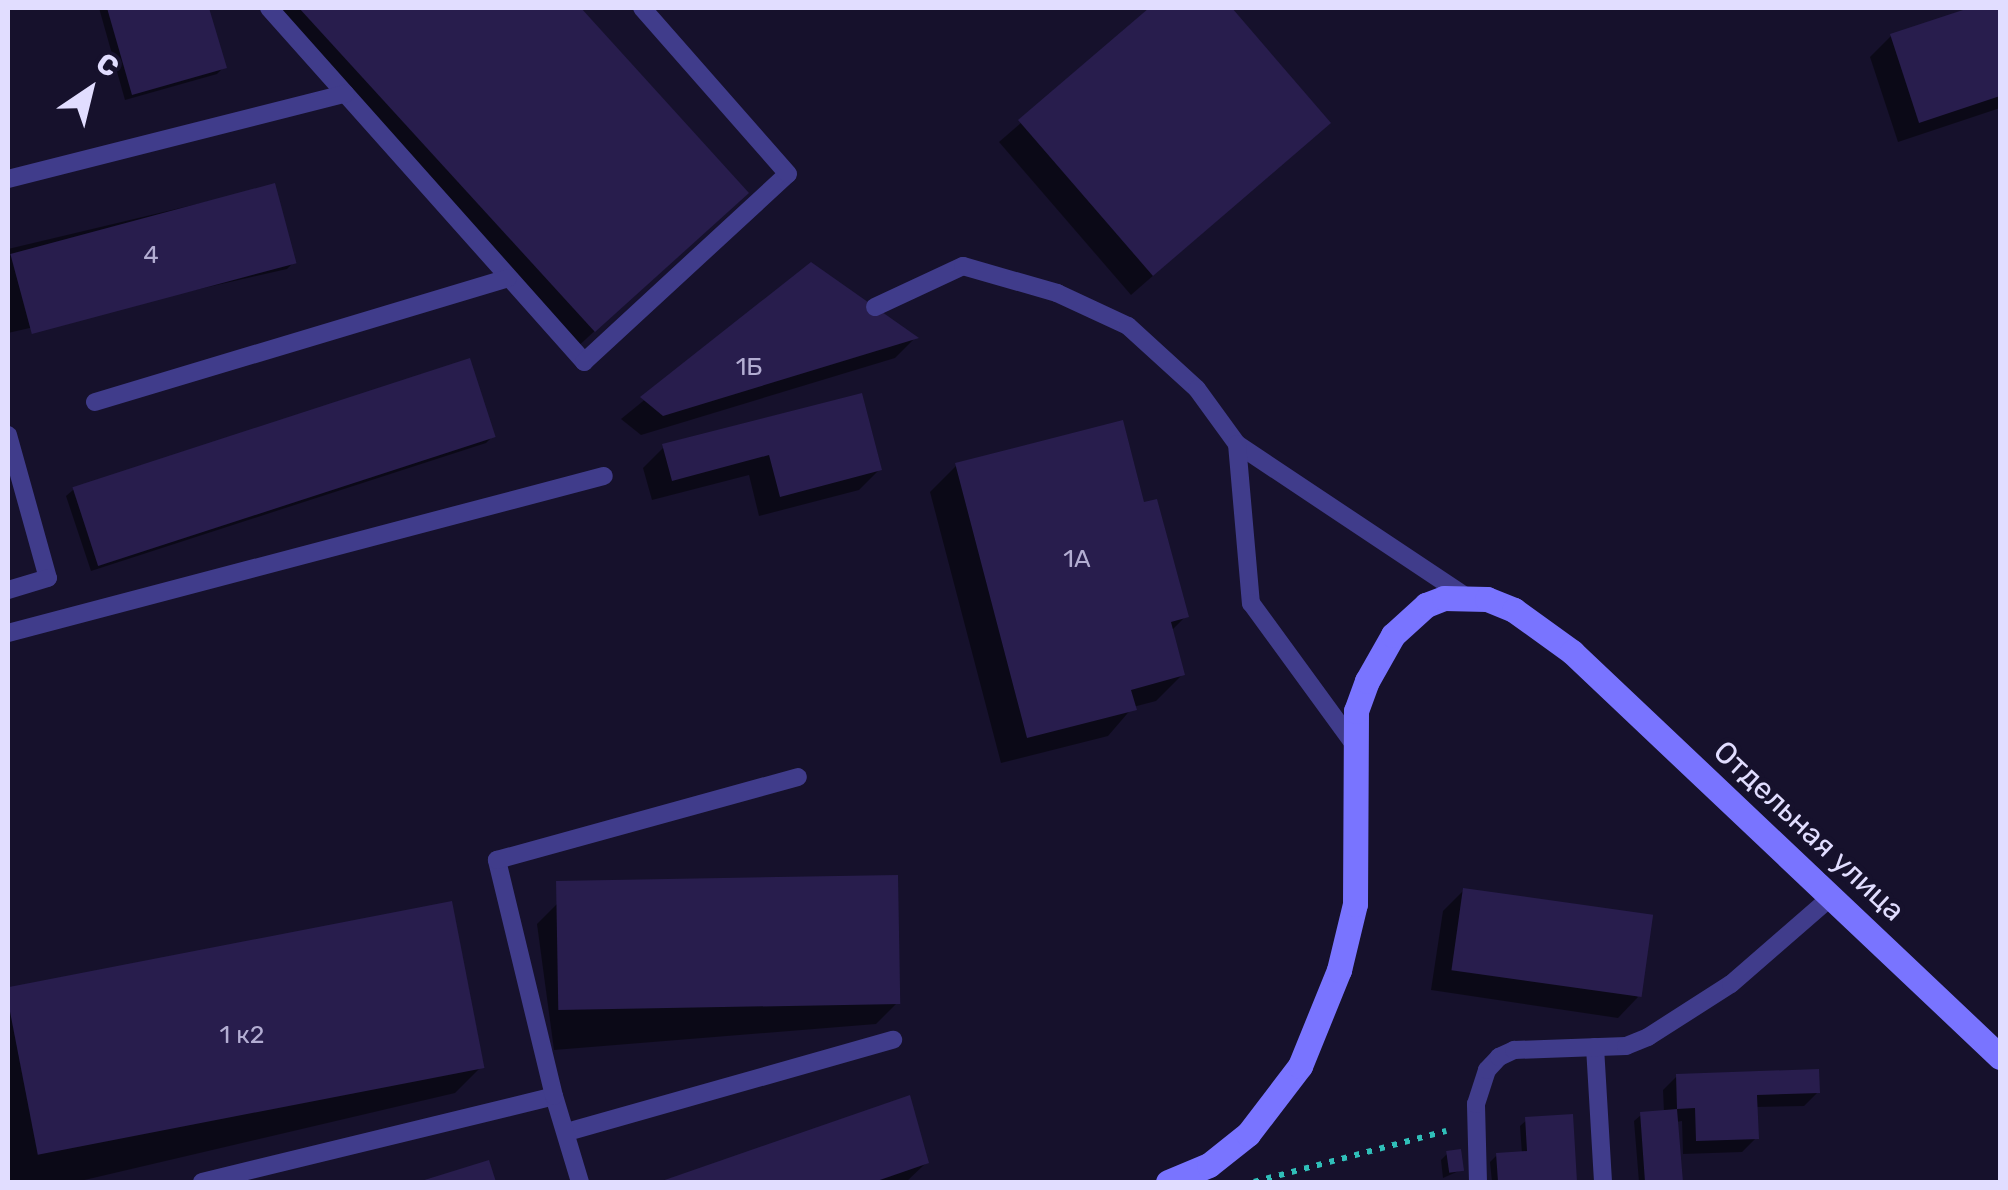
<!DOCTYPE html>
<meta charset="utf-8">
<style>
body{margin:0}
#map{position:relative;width:2008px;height:1190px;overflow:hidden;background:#16112c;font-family:Rubik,sans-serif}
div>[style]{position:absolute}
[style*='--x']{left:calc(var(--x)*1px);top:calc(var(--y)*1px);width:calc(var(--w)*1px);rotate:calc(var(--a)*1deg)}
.shadow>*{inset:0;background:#0007}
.building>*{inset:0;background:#281d4d;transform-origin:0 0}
.path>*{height:6px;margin-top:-3px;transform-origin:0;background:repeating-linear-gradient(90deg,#30bfb9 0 5px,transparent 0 13px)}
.lane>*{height:18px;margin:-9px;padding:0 9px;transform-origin:9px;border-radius:9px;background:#403c8b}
.secondary>*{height:25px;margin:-12.5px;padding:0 12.5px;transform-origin:12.5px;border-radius:12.5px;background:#7974ff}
span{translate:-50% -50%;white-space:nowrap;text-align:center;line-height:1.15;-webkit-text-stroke:10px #16112c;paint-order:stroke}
.number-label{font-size:25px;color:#b3add2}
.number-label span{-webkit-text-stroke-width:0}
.street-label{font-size:30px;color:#e1ddff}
.frame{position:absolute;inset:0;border:10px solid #e1ddff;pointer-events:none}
.north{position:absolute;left:40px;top:40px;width:100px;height:100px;-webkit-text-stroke:8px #16112c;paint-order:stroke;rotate:35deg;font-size:28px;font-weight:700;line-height:40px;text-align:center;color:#e1ddff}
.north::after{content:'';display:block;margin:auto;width:35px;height:45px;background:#e1ddff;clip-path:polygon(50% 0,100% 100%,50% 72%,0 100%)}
</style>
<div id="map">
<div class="shadow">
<div style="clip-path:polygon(99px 8px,207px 8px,224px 67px,217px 74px,125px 100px)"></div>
<div style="clip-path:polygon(260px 8px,577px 8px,745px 192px,573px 351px)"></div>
<div style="clip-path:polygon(1153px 8px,1229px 8px,1328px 123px,1131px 295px,999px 142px)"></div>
<div style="clip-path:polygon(1977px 8px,2000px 8px,2000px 108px,1898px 142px,1870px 57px,1891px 36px)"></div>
<div style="clip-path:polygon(273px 186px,294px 262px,287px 269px,8px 333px,8px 249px)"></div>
<div style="clip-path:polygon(811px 265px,915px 338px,895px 358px,641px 435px,621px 419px)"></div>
<div style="clip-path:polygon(860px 396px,880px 469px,859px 490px,759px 516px,749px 475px,652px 500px,643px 468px,664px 447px)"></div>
<div style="clip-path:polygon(492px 437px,486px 443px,91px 571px,66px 496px,73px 490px)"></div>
<div style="clip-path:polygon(956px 466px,1143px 505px,1186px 616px,1171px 631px,1182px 675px,1156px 701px,1133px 707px,1108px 736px,1001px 763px,930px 492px)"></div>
<div style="clip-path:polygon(1464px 890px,1638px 997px,1618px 1018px,1431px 990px,1443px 911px)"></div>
<div style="clip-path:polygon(558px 903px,897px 1003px,876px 1024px,554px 1050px,537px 924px)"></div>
<div style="clip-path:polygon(450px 904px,481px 1067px,455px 1093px,76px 1182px,8px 1182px,8px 1005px)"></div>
<div style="clip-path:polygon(1677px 1076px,1818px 1092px,1804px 1106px,1755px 1107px,1756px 1138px,1742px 1152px,1683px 1154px,1682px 1121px,1676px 1122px,1680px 1182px,1639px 1182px,1634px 1121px,1641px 1115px,1664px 1113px,1663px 1090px)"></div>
<div style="clip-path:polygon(908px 1098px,926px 1163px,906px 1182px,665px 1182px)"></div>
<div style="clip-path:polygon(1571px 1117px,1575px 1182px,1492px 1182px,1490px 1162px,1497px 1155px,1522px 1154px,1520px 1126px,1527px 1120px)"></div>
<div style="clip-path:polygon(1447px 1154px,1461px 1170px,1443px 1178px,1441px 1160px)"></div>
</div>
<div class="building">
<div style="clip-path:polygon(107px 8px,209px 8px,227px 68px,132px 95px)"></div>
<div style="clip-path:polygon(299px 8px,581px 8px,749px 193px,595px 332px)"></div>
<div style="clip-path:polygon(1149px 8px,1232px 8px,1331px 123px,1153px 276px,1018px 120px)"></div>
<div style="clip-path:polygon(1969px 8px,2000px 8px,2000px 96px,1919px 123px,1890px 34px)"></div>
<div style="left:275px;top:183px;width:83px;height:274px;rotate:75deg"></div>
<div style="clip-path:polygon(811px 262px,919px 338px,663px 416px,640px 397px)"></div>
<div style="left:470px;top:358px;width:83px;height:418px;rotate:72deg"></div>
<div style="clip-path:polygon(862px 393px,882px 470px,780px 497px,769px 455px,672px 481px,662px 444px)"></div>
<div style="clip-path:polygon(1123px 420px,1144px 502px,1157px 499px,1189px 617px,1171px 622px,1185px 675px,1131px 690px,1137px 710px,1027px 738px,955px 463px)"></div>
<div style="left:898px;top:875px;width:129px;height:342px;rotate:89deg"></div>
<div style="left:1463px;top:888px;width:192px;height:83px;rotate:8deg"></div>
<div style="left:452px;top:901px;width:170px;height:455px;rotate:79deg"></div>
<div style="clip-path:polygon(1819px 1069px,1820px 1093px,1757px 1095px,1759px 1139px,1696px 1141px,1695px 1108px,1677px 1109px,1683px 1182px,1645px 1182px,1640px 1112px,1677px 1109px,1676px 1074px)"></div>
<div style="clip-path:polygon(910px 1095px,929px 1163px,874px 1182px,659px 1182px)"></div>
<div style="clip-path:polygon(1573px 1114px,1577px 1182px,1498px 1182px,1496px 1153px,1527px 1151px,1525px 1117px)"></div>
<div style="left:1461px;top:1149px;width:22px;height:15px;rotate:82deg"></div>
<div style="clip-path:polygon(489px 1160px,496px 1182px,418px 1182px)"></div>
</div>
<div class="path">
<div style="--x:1254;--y:1182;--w:199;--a:-14.9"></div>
</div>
<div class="lane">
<div style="--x:269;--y:8;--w:474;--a:48.3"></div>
<div style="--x:584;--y:362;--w:277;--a:-42.7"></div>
<div style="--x:788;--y:174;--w:221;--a:-131.3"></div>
<div style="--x:8;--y:179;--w:348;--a:-14.2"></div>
<div style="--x:875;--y:307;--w:97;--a:-25"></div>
<div style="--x:963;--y:266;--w:98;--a:16"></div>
<div style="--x:1057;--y:293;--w:78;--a:24.9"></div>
<div style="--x:1128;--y:326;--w:93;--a:42.4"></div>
<div style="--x:1197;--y:389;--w:68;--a:54"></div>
<div style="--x:1237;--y:444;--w:275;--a:33.7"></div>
<div style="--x:95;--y:402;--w:431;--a:-16.7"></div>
<div style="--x:8;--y:435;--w:148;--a:74.4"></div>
<div style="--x:48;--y:578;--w:42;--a:163.3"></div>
<div style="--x:1237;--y:444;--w:160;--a:85"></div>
<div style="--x:1251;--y:603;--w:173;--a:53.9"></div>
<div style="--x:8;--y:633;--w:616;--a:-14.76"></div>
<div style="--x:1595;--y:1047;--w:135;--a:86.6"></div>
<div style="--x:567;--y:1132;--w:339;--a:-15.8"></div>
<div style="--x:202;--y:1182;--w:362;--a:-13.7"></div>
<div style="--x:580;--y:1182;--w:90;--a:-106.8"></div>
<div style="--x:554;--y:1096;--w:243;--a:-103.6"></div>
<div style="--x:497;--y:860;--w:312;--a:-15.4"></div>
<div style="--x:1478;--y:1182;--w:78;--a:-91.5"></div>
<div style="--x:1476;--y:1104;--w:36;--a:-72"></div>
<div style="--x:1487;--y:1070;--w:18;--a:-47"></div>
<div style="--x:1499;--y:1057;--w:17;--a:-25"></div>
<div style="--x:1514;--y:1050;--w:112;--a:-2"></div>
<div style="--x:1626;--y:1046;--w:24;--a:-22"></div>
<div style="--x:1648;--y:1037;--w:98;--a:-32.6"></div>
<div style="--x:1731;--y:984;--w:133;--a:-41"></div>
</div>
<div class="secondary">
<div style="--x:1168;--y:1182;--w:44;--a:-22.5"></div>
<div style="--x:1209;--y:1165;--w:50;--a:-38.5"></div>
<div style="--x:1248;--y:1134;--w:86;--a:-52.6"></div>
<div style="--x:1300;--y:1066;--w:104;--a:-67.9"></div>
<div style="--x:1339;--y:970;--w:68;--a:-76.4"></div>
<div style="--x:1355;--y:904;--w:193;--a:-89.7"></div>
<div style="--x:1356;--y:711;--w:32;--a:-70"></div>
<div style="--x:1367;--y:681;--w:53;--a:-60.5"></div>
<div style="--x:1393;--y:635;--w:45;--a:-42.3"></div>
<div style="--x:1426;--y:605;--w:19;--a:-21"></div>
<div style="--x:1444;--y:598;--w:43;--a:1.3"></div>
<div style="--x:1487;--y:599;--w:29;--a:22"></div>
<div style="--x:1514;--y:610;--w:72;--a:35.9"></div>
<div style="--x:1572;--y:652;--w:589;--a:43.42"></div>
</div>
<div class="number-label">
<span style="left:151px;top:255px">4</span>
<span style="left:749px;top:367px">1Б</span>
<span style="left:1077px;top:559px">1А</span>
<span style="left:242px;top:1035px">1 к2</span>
</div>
<div class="street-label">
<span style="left:1809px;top:831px;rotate:43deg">Отдельная улица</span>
</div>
<div class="frame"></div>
<div class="north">С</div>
</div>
